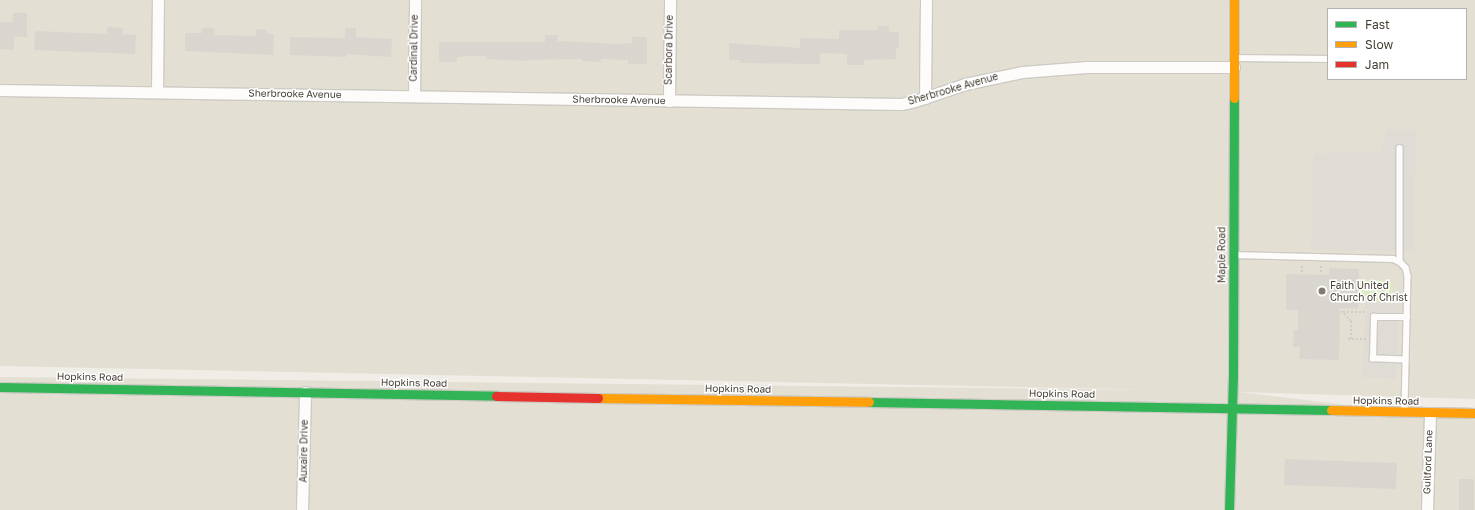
<!DOCTYPE html>
<style>
body{margin:0}
#map{position:relative;width:1475px;height:510px;overflow:hidden;background:#f0ede6;font-family:"Golos Text",sans-serif}
div>[style]{position:absolute}
[style*='--x']{left:calc(var(--x)*1px);top:calc(var(--y)*1px);width:calc(var(--w)*1px);rotate:calc(var(--a)*1deg)}
.residential>*{inset:0;background:#e4dfd3}
.green>*{inset:0;background:#ddebc5}
.parking>*{inset:0;background:#dfdcd6;transform-origin:0 0}
.building>*{inset:0;background:#d9d6cf;transform-origin:0 0}
.path>*{height:2px;margin-top:-1px;transform-origin:0;background:repeating-linear-gradient(90deg,#d0cdc9 0 2px,transparent 0 4px)}
.roads{filter:drop-shadow(1px 0 #cdcac4) drop-shadow(-1px 0 #cdcac4) drop-shadow(0 1px #cdcac4) drop-shadow(0 -1px #cdcac4)}
.lane>*{height:5.5px;margin:-2.75px;padding:0 2.75px;transform-origin:2.75px;border-radius:2.75px;background:#fdfcfb}
.street>*{height:11px;margin:-5.5px;padding:0 5.5px;transform-origin:5.5px;border-radius:5.5px;background:#fdfcfb}
.fast>*{height:9px;margin:-4.5px;padding:0 4.5px;transform-origin:4.5px;border-radius:4.5px;background:#30b455}
.slow>*{height:9px;margin:-4.5px;padding:0 4.5px;transform-origin:4.5px;border-radius:4.5px;background:#ff9f0a}
.jam>*{height:9px;margin:-4.5px;padding:0 4.5px;transform-origin:4.5px;border-radius:4.5px;background:#e5322d}
.dots>*{width:11px;height:11px;translate:-50% -50%;box-sizing:border-box;border:2px solid #fff;border-radius:50%}
span{translate:-50% -50%;white-space:nowrap;text-align:center;line-height:1.15;-webkit-text-stroke:3px #fff;paint-order:stroke}
.street-label{font-size:10px;color:#453e33}
.poi-label{font-size:10px;color:#453e33}
.left{translate:0 -50%;text-align:left}
.legend{position:absolute;left:1327px;top:8px;width:140px;height:72px;box-sizing:border-box;background:#fff;border:1px solid #b5b2ad;margin:0;padding:5px 7px;list-style:none;font-size:12px;color:#453e33}
.legend li{display:flex;align-items:center;gap:8px;height:20px}
.legend b{width:20px;border:1px solid #b5b2ad}
</style>
<div id="map">
<div class="residential">
<div style="clip-path:polygon(evenodd,0 0,1475px 0,1475px 399px,1239px 392px,1405px 412px,1475px 414px,1475px 510px,0 510px,0 377px,1165px 390px,0 366px,0 0,1328px 9px,1466px 9px,1466px 79px,1328px 79px,1328px 9px)"></div>
</div>
<div class="green">
<div style="clip-path:polygon(1358px 279px,1390px 281px,1393px 284px,1393px 301px,1358px 302px)"></div>
</div>
<div class="parking">
<div style="clip-path:polygon(1386px 129px,1416px 129px,1414px 251px,1311px 250px,1313px 153px,1381px 152px)"></div>
<div style="left:1366px;top:302px;width:34px;height:75px;rotate:3deg"></div>
</div>
<div class="building">
<div style="clip-path:polygon(13px 13px,27px 13px,27px 37px,14px 37px,14px 50px,0 49px,0 22px,13px 22px)"></div>
<div style="clip-path:polygon(878px 26px,889px 26px,889px 32px,899px 32px,899px 48px,896px 48px,896px 59px,864px 60px,864px 65px,847px 65px,847px 54px,820px 53px,820px 64px,740px 63px,740px 60px,729px 60px,729px 43px,800px 48px,800px 38px,839px 39px,839px 30px,878px 30px)"></div>
<div style="clip-path:polygon(107px 27px,123px 28px,122px 34px,136px 35px,135px 54px,34px 50px,35px 31px,107px 34px)"></div>
<div style="clip-path:polygon(202px 28px,214px 28px,214px 35px,256px 36px,256px 29px,267px 30px,267px 34px,274px 34px,273px 55px,185px 51px,185px 33px,202px 33px)"></div>
<div style="clip-path:polygon(345px 28px,356px 28px,356px 37px,392px 39px,391px 57px,346px 54px,346px 57px,290px 55px,290px 37px,345px 38px)"></div>
<div style="clip-path:polygon(545px 35px,558px 35px,557px 41px,618px 44px,632px 43px,632px 37px,647px 37px,647px 64px,628px 64px,628px 60px,601px 59px,601px 62px,582px 61px,582px 59px,528px 60px,528px 61px,486px 59px,486px 56px,468px 56px,457px 57px,457px 62px,439px 62px,439px 42px,545px 42px)"></div>
<div style="clip-path:polygon(1329px 268px,1359px 269px,1358px 309px,1340px 308px,1339px 360px,1299px 359px,1300px 347px,1293px 347px,1294px 330px,1298px 330px,1298px 310px,1286px 310px,1286px 274px,1329px 275px)"></div>
<div style="left:1285px;top:459px;width:112px;height:26px;rotate:2deg"></div>
<div style="left:1459px;top:479px;width:15px;height:31px"></div>
</div>
<div class="path">
<div style="--x:1321;--y:266;--w:7;--a:90"></div>
<div style="--x:1302;--y:272;--w:6;--a:-90"></div>
<div style="--x:1341;--y:311;--w:14;--a:45"></div>
<div style="--x:1351;--y:321;--w:18;--a:90"></div>
<div style="--x:1343;--y:312;--w:23;--a:0"></div>
<div style="--x:1348;--y:339;--w:18;--a:0"></div>
</div>
<div class="roads">
<div class="lane">
<div style="--x:1236;--y:58;--w:92;--a:0.6"></div>
<div style="--x:1400;--y:148;--w:114;--a:90"></div>
<div style="--x:1234;--y:255;--w:159;--a:1.4"></div>
<div style="--x:1393;--y:259;--w:8;--a:23"></div>
<div style="--x:1400;--y:262;--w:8;--a:45"></div>
<div style="--x:1406;--y:268;--w:8;--a:76"></div>
<div style="--x:1408;--y:276;--w:134;--a:91.3"></div>
<div style="--x:1406;--y:360;--w:33;--a:-178"></div>
<div style="--x:1373;--y:359;--w:42;--a:-88.6"></div>
<div style="--x:1374;--y:317;--w:33;--a:0"></div>
</div>
<div class="street">
<div style="--x:0;--y:90;--w:901;--a:0.89"></div>
<div style="--x:901;--y:104;--w:14;--a:-12"></div>
<div style="--x:915;--y:101;--w:53;--a:-18.8"></div>
<div style="--x:965;--y:84;--w:58;--a:-11.9"></div>
<div style="--x:1022;--y:72;--w:65;--a:-4.4"></div>
<div style="--x:1087;--y:67;--w:147;--a:0"></div>
<div style="--x:157;--y:92;--w:92;--a:-89.4"></div>
<div style="--x:414;--y:96;--w:96;--a:-89.4"></div>
<div style="--x:925;--y:98;--w:98;--a:-89.4"></div>
<div style="--x:669;--y:101;--w:101;--a:-89.4"></div>
<div style="--x:302;--y:510;--w:118;--a:-88.5"></div>
<div style="--x:1427;--y:510;--w:97;--a:-88.2"></div>
</div>
<div class="fast">
<div style="--x:0;--y:387;--w:496;--a:1"></div>
<div style="--x:869;--y:402;--w:462;--a:1"></div>
<div style="--x:1229;--y:510;--w:134;--a:-88.3"></div>
<div style="--x:1233;--y:376;--w:278;--a:-89.8"></div>
</div>
<div class="slow">
<div style="--x:1234;--y:98;--w:98;--a:-90"></div>
<div style="--x:598;--y:398;--w:271;--a:0.8"></div>
<div style="--x:1331;--y:410;--w:144;--a:1.2"></div>
</div>
<div class="jam">
<div style="--x:496;--y:396;--w:102;--a:1.1"></div>
</div>
</div>
<div class="dots">
<div style="left:1322px;top:291px;background:#817b72"></div>
</div>
<div class="street-label">
<span style="left:414px;top:48px;rotate:-89deg">Cardinal Drive</span>
<span style="left:669px;top:50px;rotate:-89deg">Scarbora Drive</span>
<span style="left:953px;top:89px;rotate:-16deg">Sherbrooke Avenue</span>
<span style="left:295px;top:94px;rotate:1deg">Sherbrooke Avenue</span>
<span style="left:619px;top:100px;rotate:1deg">Sherbrooke Avenue</span>
<span style="left:1222px;top:255px;rotate:-90deg">Maple Road</span>
<span style="left:90px;top:377px;rotate:1deg">Hopkins Road</span>
<span style="left:414px;top:383px;rotate:1deg">Hopkins Road</span>
<span style="left:738px;top:389px;rotate:1deg">Hopkins Road</span>
<span style="left:1062px;top:394px;rotate:1deg">Hopkins Road</span>
<span style="left:1386px;top:401px;rotate:1deg">Hopkins Road</span>
<span style="left:304px;top:451px;rotate:-89deg">Auxaire Drive</span>
<span style="left:1428px;top:462px;rotate:-88deg">Guilford Lane</span>
</div>
<div class="poi-label">
<span class="left" style="left:1330px;top:291px">Faith United<br>Church of Christ</span>
</div>
<ul class="legend">
<li><b style="height:5px;background:#30b455"></b>Fast</li>
<li><b style="height:5px;background:#ff9f0a"></b>Slow</li>
<li><b style="height:5px;background:#e5322d"></b>Jam</li>
</ul>
</div>
